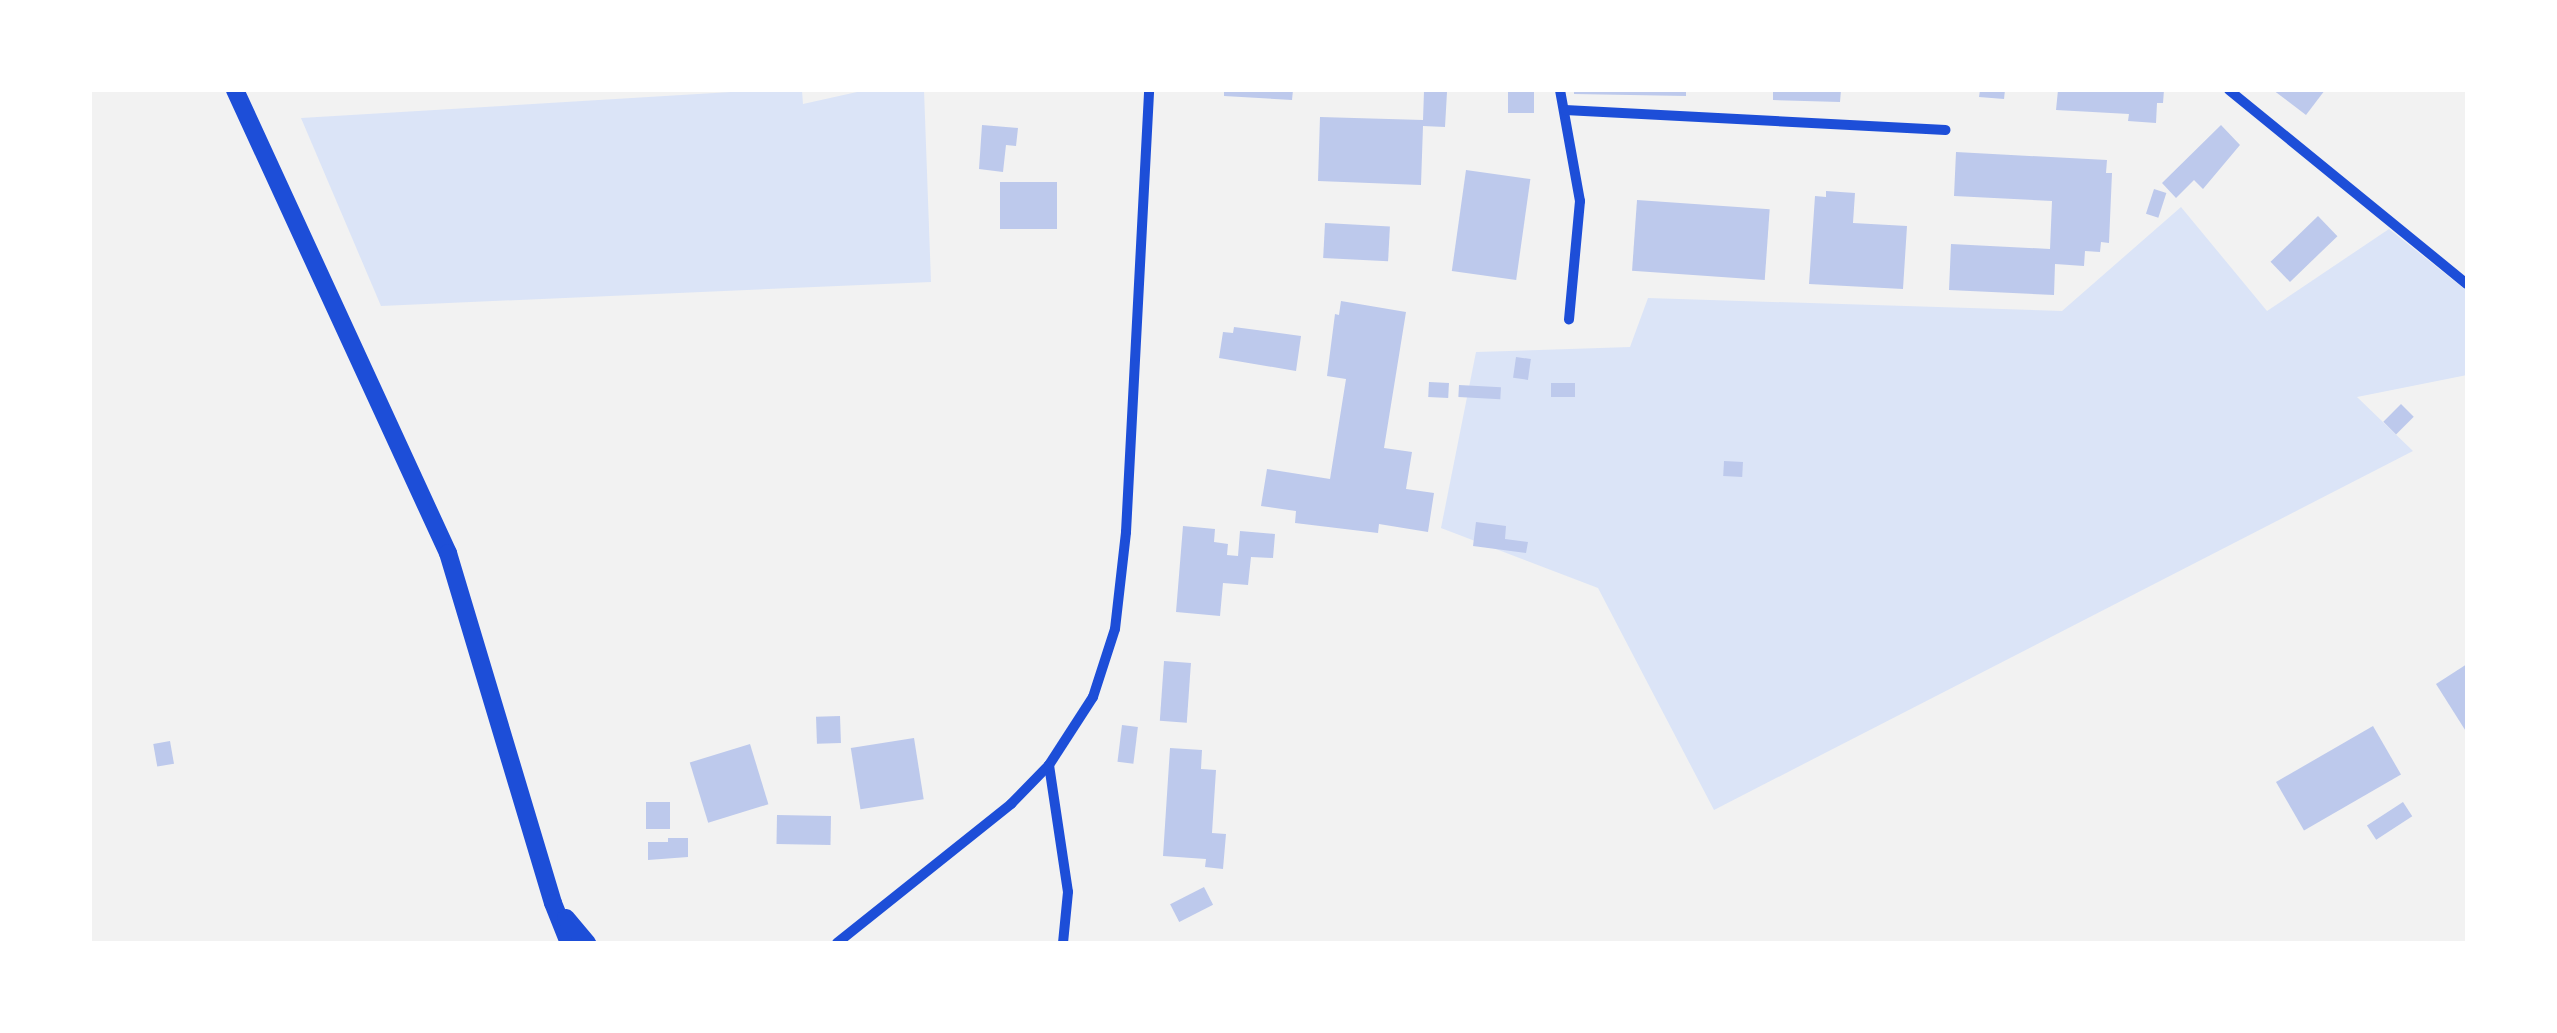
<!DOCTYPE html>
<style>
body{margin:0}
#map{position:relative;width:2557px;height:1033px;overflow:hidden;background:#f2f2f2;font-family:"Titillium Web",sans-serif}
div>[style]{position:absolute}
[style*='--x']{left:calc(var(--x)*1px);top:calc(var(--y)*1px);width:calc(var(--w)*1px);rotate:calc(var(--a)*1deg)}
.green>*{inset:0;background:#dbe4f7}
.building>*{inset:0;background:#bdc9ec;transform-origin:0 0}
.minor>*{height:10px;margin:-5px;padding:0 5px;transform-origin:5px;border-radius:5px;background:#1d4ed8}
.tertiary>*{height:18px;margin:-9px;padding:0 9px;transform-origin:9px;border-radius:9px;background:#1d4ed8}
span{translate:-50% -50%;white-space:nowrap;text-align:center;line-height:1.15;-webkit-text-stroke:8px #fff;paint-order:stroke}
.frame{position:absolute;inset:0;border:92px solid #fff;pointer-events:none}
</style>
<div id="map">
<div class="green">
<div style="clip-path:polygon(766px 90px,802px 90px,803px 104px,866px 90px,924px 90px,931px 282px,381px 306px,301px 118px)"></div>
<div style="clip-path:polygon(2181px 207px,2267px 311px,2389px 229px,2467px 291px,2467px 375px,2357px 397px,2413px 451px,1714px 810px,1598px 588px,1441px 528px,1476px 352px,1630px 347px,1648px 298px,2062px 311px)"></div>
</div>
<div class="building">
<div style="clip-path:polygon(1224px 90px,1293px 90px,1292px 100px,1224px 96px)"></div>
<div style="left:1508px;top:90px;width:26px;height:23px"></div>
<div style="clip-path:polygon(1574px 90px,1686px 90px,1686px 96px,1574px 94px)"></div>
<div style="clip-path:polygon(1773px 90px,1841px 90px,1840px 102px,1773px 100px)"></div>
<div style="clip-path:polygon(1980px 90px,2005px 90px,2004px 99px,1979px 97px)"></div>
<div style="clip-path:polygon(2058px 90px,2164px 90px,2163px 103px,2157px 103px,2156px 123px,2128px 121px,2129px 114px,2056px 110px)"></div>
<div style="clip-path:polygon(2273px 90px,2325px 90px,2306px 115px)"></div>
<div style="clip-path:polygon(1424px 91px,1447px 92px,1445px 127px,1423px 126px,1421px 185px,1318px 181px,1320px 117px,1423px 120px)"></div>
<div style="clip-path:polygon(982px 125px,1018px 128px,1016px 146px,1006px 145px,1003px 172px,979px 169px)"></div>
<div style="clip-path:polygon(2221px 125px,2240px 145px,2203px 189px,2194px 180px,2176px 198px,2162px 183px)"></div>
<div style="clip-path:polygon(1956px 152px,2107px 160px,2106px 173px,2112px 173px,2109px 243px,2101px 242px,2100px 252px,2085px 251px,2084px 266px,2055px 264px,2054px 295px,1949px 290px,1951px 244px,2050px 249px,2052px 201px,1954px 196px)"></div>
<div style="left:1466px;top:170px;width:65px;height:102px;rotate:8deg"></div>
<div style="left:1000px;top:182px;width:57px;height:47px"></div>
<div style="left:2154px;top:189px;width:13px;height:26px;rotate:18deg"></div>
<div style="clip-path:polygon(1826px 191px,1855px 193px,1853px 223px,1907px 226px,1903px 289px,1809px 284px,1815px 196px,1826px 197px)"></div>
<div style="left:1637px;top:200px;width:133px;height:71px;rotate:4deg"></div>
<div style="left:2318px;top:216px;width:28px;height:66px;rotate:46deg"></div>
<div style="left:1325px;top:223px;width:65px;height:35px;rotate:3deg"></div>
<div style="clip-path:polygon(1341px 301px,1406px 312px,1384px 448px,1412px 452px,1406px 489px,1434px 493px,1428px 532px,1379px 524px,1378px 533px,1295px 523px,1296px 511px,1261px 506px,1267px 469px,1330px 479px,1346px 379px,1327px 376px,1335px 314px,1339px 315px)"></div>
<div style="clip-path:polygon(1234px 327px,1301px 336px,1296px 371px,1219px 358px,1223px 332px,1233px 333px)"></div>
<div style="left:1516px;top:357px;width:15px;height:21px;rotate:8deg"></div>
<div style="left:1429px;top:382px;width:20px;height:15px;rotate:3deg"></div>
<div style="left:1551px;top:383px;width:24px;height:14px"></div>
<div style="left:1459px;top:385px;width:42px;height:12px;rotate:3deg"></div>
<div style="left:2401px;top:404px;width:18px;height:25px;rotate:45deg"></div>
<div style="left:1724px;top:461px;width:19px;height:15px;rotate:3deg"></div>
<div style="clip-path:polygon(1476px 522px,1506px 526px,1505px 539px,1528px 542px,1526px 553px,1473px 546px)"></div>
<div style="clip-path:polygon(1183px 526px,1215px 529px,1214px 542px,1228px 544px,1227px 555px,1238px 556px,1240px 531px,1275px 534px,1273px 558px,1251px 557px,1248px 585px,1223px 583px,1220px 616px,1176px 612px)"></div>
<div style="left:1164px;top:661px;width:27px;height:60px;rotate:4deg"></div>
<div style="clip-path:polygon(2467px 664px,2467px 733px,2436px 684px)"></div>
<div style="left:840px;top:716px;width:27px;height:24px;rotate:88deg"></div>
<div style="left:1122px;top:725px;width:16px;height:37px;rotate:7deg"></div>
<div style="left:2373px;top:726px;width:56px;height:112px;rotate:60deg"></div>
<div style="left:914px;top:738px;width:62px;height:64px;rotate:81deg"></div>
<div style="left:170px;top:741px;width:23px;height:17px;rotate:80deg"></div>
<div style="left:750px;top:744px;width:63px;height:63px;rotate:73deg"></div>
<div style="clip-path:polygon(1170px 748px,1202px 750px,1201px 769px,1216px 770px,1212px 833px,1226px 834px,1223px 869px,1205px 867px,1206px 859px,1163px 856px)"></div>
<div style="left:646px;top:802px;width:24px;height:27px"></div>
<div style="left:2403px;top:802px;width:17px;height:43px;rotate:57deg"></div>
<div style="left:777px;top:815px;width:54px;height:29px;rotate:1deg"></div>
<div style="clip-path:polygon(668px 838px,688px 838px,688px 857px,648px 860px,648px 842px,668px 842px)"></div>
<div style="left:1204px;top:887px;width:20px;height:38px;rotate:63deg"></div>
</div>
<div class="minor">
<div style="--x:1560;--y:90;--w:113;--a:79.8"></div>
<div style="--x:1580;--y:201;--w:119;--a:95.3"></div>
<div style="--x:2229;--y:90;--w:307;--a:39.2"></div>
<div style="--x:1565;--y:110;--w:381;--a:3"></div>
<div style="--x:1049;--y:765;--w:128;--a:81.5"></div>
<div style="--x:1068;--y:892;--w:51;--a:95.6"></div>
<div style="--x:837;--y:943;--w:223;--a:-38.6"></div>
<div style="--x:1011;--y:804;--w:54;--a:-45.7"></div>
<div style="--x:1049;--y:765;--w:81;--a:-57.1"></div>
<div style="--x:1093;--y:697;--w:71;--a:-72.1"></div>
<div style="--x:1115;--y:629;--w:98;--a:-83.5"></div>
<div style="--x:1126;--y:532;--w:443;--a:-87"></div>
</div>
<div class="tertiary">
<div style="--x:235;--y:90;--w:510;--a:65.3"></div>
<div style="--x:448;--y:553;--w:365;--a:73.3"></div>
<div style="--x:553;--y:903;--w:43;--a:68.2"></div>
<div style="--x:566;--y:918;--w:33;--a:50"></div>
</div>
<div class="frame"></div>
</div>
